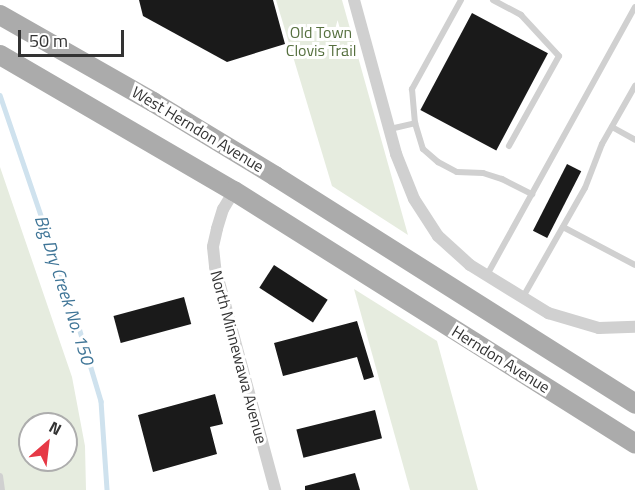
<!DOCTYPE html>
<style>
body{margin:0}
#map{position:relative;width:635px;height:490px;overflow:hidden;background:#fff;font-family:"Titillium Web",sans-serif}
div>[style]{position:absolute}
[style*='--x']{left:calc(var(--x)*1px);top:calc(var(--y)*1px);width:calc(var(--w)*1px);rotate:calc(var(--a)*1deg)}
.green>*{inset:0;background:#e6ecdf}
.stream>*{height:4.5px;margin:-2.25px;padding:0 2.25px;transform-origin:2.25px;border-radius:2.25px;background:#cfe2ee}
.building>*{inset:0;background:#1a1a1a;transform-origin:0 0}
.lane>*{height:6px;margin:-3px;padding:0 3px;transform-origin:3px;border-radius:3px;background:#d0d0d0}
.street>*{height:12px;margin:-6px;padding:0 6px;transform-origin:6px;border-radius:6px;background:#d0d0d0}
.primary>*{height:20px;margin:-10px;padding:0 10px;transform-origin:10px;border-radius:10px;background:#ababab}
span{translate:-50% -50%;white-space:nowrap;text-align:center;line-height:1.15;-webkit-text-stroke:6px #fff;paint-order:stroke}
.park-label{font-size:16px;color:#56703f}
.street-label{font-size:16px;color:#333}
.water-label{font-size:18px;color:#3f7597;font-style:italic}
.north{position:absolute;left:18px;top:412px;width:60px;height:60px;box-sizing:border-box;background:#fff;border:2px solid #adadad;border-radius:50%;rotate:28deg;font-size:16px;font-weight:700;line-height:24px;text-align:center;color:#333}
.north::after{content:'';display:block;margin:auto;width:21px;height:27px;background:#e63946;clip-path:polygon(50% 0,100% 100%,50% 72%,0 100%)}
.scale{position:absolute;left:18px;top:30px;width:106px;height:27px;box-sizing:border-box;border:3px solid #333;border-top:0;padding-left:8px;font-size:18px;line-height:21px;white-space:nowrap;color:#333;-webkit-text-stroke:4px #fff;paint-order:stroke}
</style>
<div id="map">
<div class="green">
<div style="clip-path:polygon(276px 0,342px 0,408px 235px,332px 186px)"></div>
<div style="clip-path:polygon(evenodd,0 167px,72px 377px,85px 446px,86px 490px,0 490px,0 167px,30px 424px,66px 424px,66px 460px,30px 460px,30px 424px)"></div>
<div style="clip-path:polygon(354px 289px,437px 341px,478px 490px,410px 490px)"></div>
</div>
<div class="stream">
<div style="--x:0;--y:95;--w:239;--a:71.2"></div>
<div style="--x:77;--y:321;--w:84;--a:73.3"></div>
<div style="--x:101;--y:401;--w:89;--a:86.1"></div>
</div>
<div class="building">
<div style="clip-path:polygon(139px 0,273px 0,285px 44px,227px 62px,143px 16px)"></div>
<div style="left:472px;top:13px;width:86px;height:110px;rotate:28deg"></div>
<div style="left:567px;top:164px;width:16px;height:75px;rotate:27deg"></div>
<div style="left:274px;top:265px;width:64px;height:27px;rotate:33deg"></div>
<div style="left:184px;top:297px;width:28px;height:73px;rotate:75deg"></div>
<div style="clip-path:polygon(357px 321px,374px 377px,364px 380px,357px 357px,283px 376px,274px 343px)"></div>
<div style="clip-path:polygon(215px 394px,223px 424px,210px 427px,217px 454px,153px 472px,138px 415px)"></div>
<div style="left:375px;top:410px;width:29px;height:81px;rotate:76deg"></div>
<div style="clip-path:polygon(355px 473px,360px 490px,305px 490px,305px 486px)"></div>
</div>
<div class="lane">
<div style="--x:461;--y:0;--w:102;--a:118.8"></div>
<div style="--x:412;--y:89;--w:34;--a:85"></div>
<div style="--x:415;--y:123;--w:27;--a:73"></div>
<div style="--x:423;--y:149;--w:20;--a:41"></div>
<div style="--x:438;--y:162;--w:21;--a:28"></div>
<div style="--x:457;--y:172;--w:26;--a:2"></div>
<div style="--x:483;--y:173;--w:20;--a:18"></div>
<div style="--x:502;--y:179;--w:34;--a:27"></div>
<div style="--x:493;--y:0;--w:32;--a:28"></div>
<div style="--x:521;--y:15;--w:56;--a:47.2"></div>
<div style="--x:559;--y:56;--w:103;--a:119.1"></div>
<div style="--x:612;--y:127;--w:26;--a:29"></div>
<div style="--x:390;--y:129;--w:26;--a:-13"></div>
<div style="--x:563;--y:227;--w:81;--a:27.8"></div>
<div style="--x:487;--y:275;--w:306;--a:-61.1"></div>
<div style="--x:523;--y:297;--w:125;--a:-60.4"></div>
<div style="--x:585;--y:188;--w:47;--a:-68.9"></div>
<div style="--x:602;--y:144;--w:67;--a:-60.4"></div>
<div style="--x:0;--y:476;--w:14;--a:82"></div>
</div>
<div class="street">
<div style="--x:354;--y:0;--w:160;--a:74.7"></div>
<div style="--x:396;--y:154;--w:48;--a:68.2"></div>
<div style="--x:414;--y:199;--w:44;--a:57"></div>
<div style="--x:438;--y:236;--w:43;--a:42.2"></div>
<div style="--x:470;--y:265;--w:92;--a:31.6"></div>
<div style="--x:548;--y:313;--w:53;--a:16.4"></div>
<div style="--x:599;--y:328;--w:36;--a:-2"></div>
<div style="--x:234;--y:191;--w:21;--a:121"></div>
<div style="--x:223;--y:209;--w:21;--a:107"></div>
<div style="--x:217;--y:229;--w:18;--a:103"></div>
<div style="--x:213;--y:247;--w:20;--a:84"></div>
<div style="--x:215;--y:267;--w:231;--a:74.9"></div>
</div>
<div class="primary">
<div style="--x:0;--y:15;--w:176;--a:29.6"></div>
<div style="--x:153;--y:102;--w:143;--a:31.2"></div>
<div style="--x:275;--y:176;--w:426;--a:32.3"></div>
<div style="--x:0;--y:55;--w:271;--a:30.2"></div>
<div style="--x:234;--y:191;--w:474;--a:32.2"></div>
</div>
<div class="park-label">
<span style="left:321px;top:41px">Old Town<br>Clovis Trail</span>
</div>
<div class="street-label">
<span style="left:198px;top:129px;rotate:31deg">West Herndon Avenue</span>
<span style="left:239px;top:357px;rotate:75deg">North Minnewawa Avenue</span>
<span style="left:501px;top:359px;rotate:32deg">Herndon Avenue</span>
</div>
<div class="water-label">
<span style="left:64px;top:290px;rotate:72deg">Big Dry Creek No. 150</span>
</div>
<div class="north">N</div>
<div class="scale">50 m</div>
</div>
